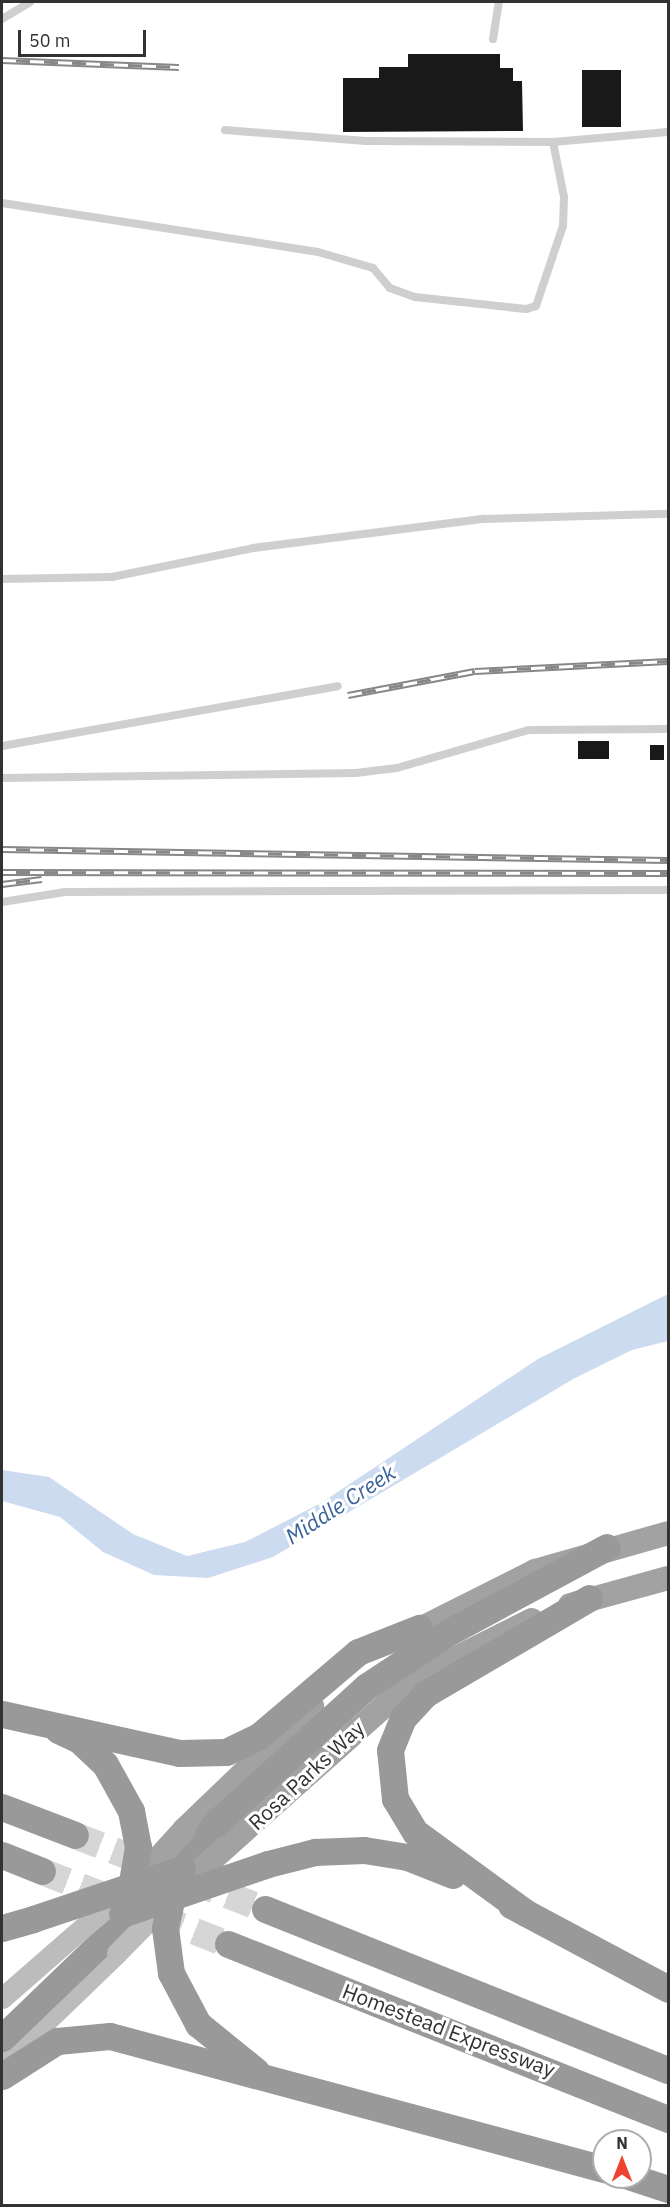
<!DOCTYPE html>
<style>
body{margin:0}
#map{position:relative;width:670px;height:2207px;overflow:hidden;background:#fff;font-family:"IBM Plex Sans",sans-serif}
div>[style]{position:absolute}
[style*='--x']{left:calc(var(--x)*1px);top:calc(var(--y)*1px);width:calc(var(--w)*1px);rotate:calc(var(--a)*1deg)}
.water>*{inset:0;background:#ccdbef}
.building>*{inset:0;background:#191919;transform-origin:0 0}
.motorway-tunnel>*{height:27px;margin-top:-13.5px;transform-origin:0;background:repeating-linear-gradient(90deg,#d6d6d6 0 27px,transparent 0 41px)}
.service>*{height:8px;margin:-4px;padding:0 4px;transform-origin:4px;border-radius:4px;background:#cfcfcf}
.secondary>*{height:21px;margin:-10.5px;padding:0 10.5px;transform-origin:10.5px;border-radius:10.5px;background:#bcbcbc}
.trunk>*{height:24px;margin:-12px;padding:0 12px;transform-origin:12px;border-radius:12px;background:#a2a2a2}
.motorway>*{height:27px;margin:-13.5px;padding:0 13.5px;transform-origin:13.5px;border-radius:13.5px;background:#999}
.rail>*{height:7px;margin-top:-3.5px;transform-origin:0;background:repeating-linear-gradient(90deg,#fff 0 14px,#878787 0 28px);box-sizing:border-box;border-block:2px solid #878787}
.secondary-bridge>*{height:21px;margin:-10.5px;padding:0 10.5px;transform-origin:10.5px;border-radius:10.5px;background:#bcbcbc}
.trunk-bridge>*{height:24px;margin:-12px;padding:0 12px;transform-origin:12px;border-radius:12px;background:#a2a2a2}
.motorway-bridge>*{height:27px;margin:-13.5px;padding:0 13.5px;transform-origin:13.5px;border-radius:13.5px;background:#999}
span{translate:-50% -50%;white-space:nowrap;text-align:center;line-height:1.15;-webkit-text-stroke:6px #fff;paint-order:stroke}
.street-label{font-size:21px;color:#323232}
.water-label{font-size:22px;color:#3a639a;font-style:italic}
.frame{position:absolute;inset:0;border:3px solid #323232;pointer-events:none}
.north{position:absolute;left:592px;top:2129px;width:60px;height:60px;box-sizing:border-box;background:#fff;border:2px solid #adadad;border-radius:50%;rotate:0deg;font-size:16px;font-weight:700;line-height:24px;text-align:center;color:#323232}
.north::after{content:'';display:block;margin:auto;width:21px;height:27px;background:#ee442f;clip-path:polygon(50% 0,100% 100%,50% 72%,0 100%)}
.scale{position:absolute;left:18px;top:30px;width:128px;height:27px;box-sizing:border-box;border:3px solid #323232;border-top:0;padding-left:8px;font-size:18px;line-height:21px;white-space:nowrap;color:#323232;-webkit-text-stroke:4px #fff;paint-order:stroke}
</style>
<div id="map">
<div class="water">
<div style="clip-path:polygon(668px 1294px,668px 1341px,632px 1350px,575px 1378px,273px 1557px,208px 1578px,154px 1575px,103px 1552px,60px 1517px,2px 1501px,2px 1470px,49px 1477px,133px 1534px,187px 1556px,245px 1542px,321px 1503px,538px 1359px)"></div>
</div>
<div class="building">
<div style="clip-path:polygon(408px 54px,500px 54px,500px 68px,513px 68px,513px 81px,522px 81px,523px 131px,343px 132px,343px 78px,379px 78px,379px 67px,408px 67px)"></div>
<div style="left:582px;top:70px;width:39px;height:57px"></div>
<div style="left:578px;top:741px;width:31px;height:18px"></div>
<div style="left:650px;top:745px;width:14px;height:15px"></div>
</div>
<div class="motorway-tunnel">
<div style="--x:75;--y:1835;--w:204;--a:21.3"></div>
<div style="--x:42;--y:1871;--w:200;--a:21.4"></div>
</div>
<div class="service">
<div style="--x:2;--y:19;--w:33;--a:-31"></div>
<div style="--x:493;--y:39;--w:37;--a:-81"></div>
<div style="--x:225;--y:130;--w:141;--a:4.5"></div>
<div style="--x:366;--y:141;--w:187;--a:0.3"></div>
<div style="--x:553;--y:142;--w:115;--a:-5"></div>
<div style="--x:2;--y:203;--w:320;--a:8.8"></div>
<div style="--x:318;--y:252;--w:57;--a:16.2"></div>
<div style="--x:373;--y:268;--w:26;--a:50"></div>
<div style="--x:390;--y:288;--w:27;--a:20"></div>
<div style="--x:415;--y:297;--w:112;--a:6.2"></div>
<div style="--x:526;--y:309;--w:10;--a:-17"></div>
<div style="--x:536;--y:306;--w:84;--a:-71.4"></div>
<div style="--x:563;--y:226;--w:29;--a:-88"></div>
<div style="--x:564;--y:197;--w:56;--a:-101.3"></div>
<div style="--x:2;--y:579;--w:110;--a:-1"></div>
<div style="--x:112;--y:577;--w:144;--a:-11.6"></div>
<div style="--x:253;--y:548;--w:233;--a:-7.2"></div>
<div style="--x:484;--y:519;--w:184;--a:-1.6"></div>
<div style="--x:2;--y:746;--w:341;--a:-10.1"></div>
<div style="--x:2;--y:778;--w:354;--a:-0.8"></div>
<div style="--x:356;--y:773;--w:41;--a:-7"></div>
<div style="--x:397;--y:768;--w:137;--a:-16.1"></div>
<div style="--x:529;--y:730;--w:139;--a:-0.4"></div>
<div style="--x:2;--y:902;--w:64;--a:-9"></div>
<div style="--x:65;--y:892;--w:603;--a:-0.19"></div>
</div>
<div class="secondary">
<div style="--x:2;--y:1998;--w:94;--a:-41.1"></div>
<div style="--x:2;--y:2064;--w:160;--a:-44"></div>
</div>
<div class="trunk">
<div style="--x:570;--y:1605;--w:102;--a:-15.4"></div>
<div style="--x:402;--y:1638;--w:149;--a:-26.7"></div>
<div style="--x:535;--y:1571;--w:138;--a:-15.9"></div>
<div style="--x:184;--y:1830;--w:178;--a:-43.9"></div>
<div style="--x:226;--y:1847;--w:222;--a:-41.7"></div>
<div style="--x:392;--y:1699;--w:74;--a:-32.8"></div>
<div style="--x:454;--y:1659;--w:87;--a:-26.6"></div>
</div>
<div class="motorway">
<div style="--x:2;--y:1714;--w:181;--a:12.4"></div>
<div style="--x:179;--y:1753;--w:47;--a:-1.2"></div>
<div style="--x:226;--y:1752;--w:37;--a:-26"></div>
<div style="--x:259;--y:1736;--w:130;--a:-40.3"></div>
<div style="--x:358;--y:1652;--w:66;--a:-21.5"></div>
<div style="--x:58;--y:1730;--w:23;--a:25"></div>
<div style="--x:79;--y:1740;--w:35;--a:43"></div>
<div style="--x:105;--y:1764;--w:54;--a:61"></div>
<div style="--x:2;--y:1807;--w:78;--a:21"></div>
<div style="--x:2;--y:1855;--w:43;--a:21.8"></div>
<div style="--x:268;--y:1864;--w:49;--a:-14.3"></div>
<div style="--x:315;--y:1852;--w:49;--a:-2.3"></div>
<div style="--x:364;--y:1850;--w:44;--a:9.2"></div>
<div style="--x:407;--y:1857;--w:49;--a:21.4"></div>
<div style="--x:182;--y:1869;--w:59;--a:-53.3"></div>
<div style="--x:217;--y:1822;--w:202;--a:-42.2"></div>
<div style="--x:367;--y:1686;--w:98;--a:-33.4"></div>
<div style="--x:449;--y:1632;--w:179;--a:-28.3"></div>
<div style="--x:511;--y:1905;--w:178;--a:28.1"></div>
<div style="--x:265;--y:1909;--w:434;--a:21.8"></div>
<div style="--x:526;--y:1913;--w:137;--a:-143.9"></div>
<div style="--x:415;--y:1832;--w:39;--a:-121"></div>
<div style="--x:395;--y:1799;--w:49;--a:-95.8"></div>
<div style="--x:390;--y:1750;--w:35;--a:-68"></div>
<div style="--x:403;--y:1718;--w:33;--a:-47"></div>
<div style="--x:425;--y:1694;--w:190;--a:-30.3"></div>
<div style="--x:2;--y:1928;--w:32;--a:-16"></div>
<div style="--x:228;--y:1944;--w:474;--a:21.7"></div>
<div style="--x:171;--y:1973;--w:58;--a:62.1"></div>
<div style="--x:198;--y:2024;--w:75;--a:39"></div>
<div style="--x:2;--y:2038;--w:141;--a:-43.9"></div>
<div style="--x:104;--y:1940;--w:32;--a:-55"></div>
<div style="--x:2;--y:2076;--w:65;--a:-32.5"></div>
<div style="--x:57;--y:2041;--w:53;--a:-5.4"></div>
<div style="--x:110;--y:2036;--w:512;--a:15.07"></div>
<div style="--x:631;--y:2177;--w:39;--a:18"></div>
</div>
<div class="rail">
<div style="--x:2;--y:60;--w:177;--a:2.3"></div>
<div style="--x:348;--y:695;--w:129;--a:-10.7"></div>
<div style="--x:475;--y:671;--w:193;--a:-3"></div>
<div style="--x:2;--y:849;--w:666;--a:0.95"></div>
<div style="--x:2;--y:872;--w:666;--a:0.09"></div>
<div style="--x:2;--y:884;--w:40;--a:-7.1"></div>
</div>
<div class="secondary-bridge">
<div style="--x:73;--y:1936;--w:70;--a:-40.3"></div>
<div style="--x:117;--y:1953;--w:77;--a:-45.5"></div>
</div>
<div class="trunk-bridge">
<div style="--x:134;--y:1885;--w:74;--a:-47.7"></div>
<div style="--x:172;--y:1896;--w:73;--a:-42.2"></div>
</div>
<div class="motorway-bridge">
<div style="--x:129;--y:1899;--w:53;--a:-80.2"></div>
<div style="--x:138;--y:1847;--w:37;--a:-101"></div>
<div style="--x:122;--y:1914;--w:154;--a:-18.9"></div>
<div style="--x:33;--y:1919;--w:157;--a:-18.6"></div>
<div style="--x:171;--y:1973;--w:45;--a:-97.6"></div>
<div style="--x:165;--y:1928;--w:46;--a:-77.5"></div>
</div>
<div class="street-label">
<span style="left:306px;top:1775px;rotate:-43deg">Rosa Parks Way</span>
<span style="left:449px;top:2030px;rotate:21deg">Homestead Expressway</span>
</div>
<div class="water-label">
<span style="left:340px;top:1504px;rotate:-33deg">Middle Creek</span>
</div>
<div class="frame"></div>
<div class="north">N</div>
<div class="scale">50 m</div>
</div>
